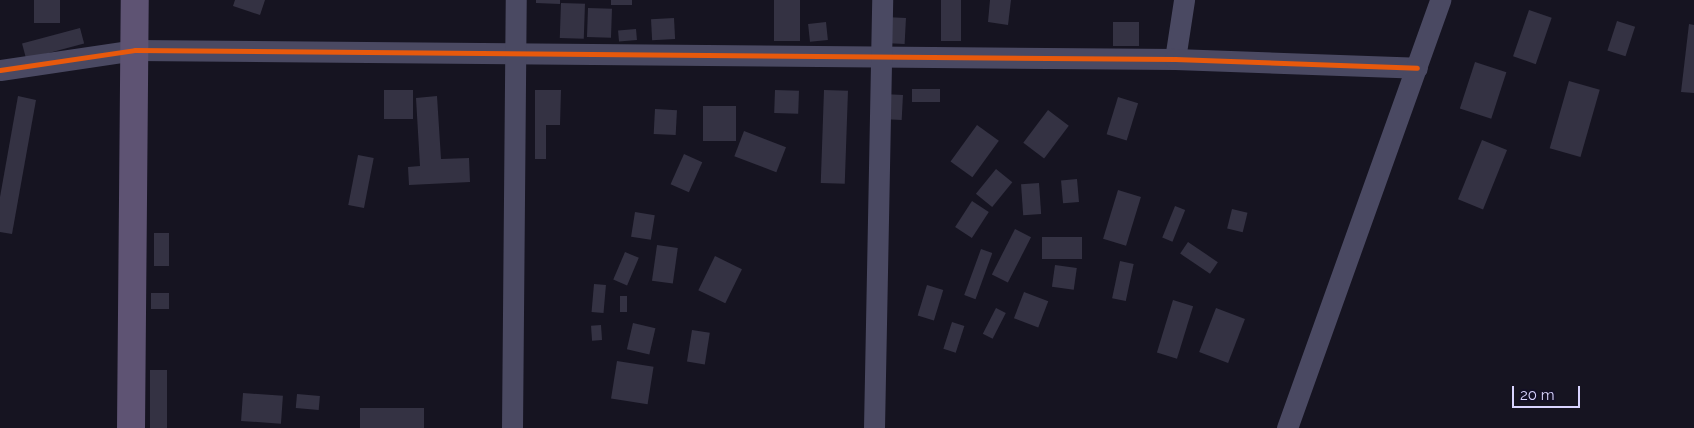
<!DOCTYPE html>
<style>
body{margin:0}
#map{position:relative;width:1694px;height:428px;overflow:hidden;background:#161421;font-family:Raleway,sans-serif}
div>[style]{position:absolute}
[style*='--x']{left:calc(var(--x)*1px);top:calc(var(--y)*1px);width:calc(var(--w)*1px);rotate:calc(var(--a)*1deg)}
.building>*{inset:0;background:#343243;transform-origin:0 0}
.street>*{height:21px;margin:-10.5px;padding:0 10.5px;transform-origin:10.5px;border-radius:10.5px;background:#4a4962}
.primary>*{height:28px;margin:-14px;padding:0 14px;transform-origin:14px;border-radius:14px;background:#5e5373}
.cycleway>*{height:5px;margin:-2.5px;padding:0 2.5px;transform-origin:2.5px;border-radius:2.5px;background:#e8590c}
span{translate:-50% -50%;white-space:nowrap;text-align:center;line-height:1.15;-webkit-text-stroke:4px #130f26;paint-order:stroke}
.scale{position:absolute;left:1512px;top:386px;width:68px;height:22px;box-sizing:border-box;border:2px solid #d9d4ff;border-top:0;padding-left:6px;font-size:15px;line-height:18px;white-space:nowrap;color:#d9d4ff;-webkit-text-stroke:4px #130f26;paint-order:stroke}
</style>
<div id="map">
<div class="building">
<div style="left:34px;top:0;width:26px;height:23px"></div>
<div style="clip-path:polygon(235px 0,265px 0,260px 15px,233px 6px)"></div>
<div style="clip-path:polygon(536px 0,560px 0,560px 4px,536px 3px)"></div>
<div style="left:611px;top:0;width:21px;height:5px"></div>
<div style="left:774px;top:0;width:26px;height:41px"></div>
<div style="left:941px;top:0;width:20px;height:41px"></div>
<div style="clip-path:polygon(990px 0,1011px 0,1008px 25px,988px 22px)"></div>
<div style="left:561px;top:3px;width:24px;height:35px;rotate:2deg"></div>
<div style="left:588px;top:8px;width:24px;height:29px;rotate:2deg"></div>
<div style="left:1529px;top:10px;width:24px;height:49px;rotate:19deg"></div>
<div style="left:885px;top:17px;width:21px;height:26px;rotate:3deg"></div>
<div style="left:674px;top:18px;width:21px;height:23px;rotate:87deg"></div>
<div style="left:1617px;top:21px;width:19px;height:31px;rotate:18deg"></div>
<div style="left:826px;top:22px;width:18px;height:18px;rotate:84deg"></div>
<div style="left:1113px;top:22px;width:26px;height:24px"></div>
<div style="clip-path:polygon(1689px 24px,1694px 25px,1694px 93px,1681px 92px)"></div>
<div style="left:80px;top:28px;width:16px;height:60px;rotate:75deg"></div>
<div style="left:636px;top:29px;width:11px;height:18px;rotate:85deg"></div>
<div style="left:1475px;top:62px;width:33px;height:49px;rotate:18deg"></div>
<div style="left:1569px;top:81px;width:32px;height:70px;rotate:16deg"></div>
<div style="left:912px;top:89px;width:28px;height:13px"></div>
<div style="left:384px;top:90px;width:29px;height:29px"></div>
<div style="clip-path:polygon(535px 90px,561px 90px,560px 125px,546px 125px,546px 159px,535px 159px)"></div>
<div style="left:775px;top:90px;width:24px;height:23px;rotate:2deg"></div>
<div style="left:824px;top:90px;width:24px;height:93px;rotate:2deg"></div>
<div style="left:883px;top:94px;width:20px;height:25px;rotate:3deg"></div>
<div style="clip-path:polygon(18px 96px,36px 100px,12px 234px,0 232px,0 197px)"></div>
<div style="clip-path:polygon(437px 96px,441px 159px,469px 158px,470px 182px,409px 185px,408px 167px,420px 166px,416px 98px)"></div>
<div style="left:1118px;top:97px;width:21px;height:39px;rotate:17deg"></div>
<div style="left:703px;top:106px;width:33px;height:35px"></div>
<div style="left:655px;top:109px;width:22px;height:25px;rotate:3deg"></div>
<div style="left:1048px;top:110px;width:26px;height:41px;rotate:37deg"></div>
<div style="left:977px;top:125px;width:27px;height:45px;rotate:36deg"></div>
<div style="left:744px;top:131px;width:45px;height:27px;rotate:21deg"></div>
<div style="left:1482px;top:140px;width:27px;height:64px;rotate:22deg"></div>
<div style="left:684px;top:154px;width:20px;height:33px;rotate:24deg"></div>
<div style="left:358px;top:155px;width:16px;height:51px;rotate:11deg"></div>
<div style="left:996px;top:169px;width:21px;height:32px;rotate:39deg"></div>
<div style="left:1077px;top:179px;width:23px;height:16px;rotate:85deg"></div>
<div style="left:1039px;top:183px;width:31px;height:18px;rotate:86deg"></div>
<div style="left:1118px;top:190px;width:24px;height:51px;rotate:17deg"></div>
<div style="left:972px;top:201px;width:20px;height:31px;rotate:33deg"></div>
<div style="left:1175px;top:206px;width:11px;height:34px;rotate:22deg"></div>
<div style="left:1232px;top:209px;width:16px;height:20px;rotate:14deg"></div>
<div style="left:635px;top:212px;width:20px;height:25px;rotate:9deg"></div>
<div style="left:1015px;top:229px;width:18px;height:51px;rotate:27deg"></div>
<div style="left:154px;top:233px;width:15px;height:33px"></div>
<div style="left:1082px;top:237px;width:22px;height:40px;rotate:90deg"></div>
<div style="left:1188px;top:242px;width:36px;height:14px;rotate:34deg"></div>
<div style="left:657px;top:245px;width:21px;height:36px;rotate:8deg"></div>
<div style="left:981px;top:249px;width:12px;height:49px;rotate:20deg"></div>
<div style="left:625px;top:252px;width:15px;height:30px;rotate:23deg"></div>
<div style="left:715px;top:256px;width:30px;height:38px;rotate:26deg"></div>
<div style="left:1120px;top:261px;width:14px;height:38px;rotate:12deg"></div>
<div style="left:1055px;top:265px;width:22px;height:22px;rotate:8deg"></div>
<div style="left:594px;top:284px;width:12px;height:28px;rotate:5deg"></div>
<div style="left:927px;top:285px;width:17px;height:32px;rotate:17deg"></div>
<div style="left:1024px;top:292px;width:26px;height:28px;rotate:21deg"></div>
<div style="left:151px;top:293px;width:18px;height:16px"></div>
<div style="left:620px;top:296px;width:7px;height:16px"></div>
<div style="left:1173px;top:300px;width:21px;height:55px;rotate:17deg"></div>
<div style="left:996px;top:308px;width:11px;height:29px;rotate:27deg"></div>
<div style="left:1216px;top:308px;width:31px;height:47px;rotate:21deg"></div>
<div style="left:952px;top:322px;width:13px;height:28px;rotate:18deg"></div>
<div style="left:633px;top:323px;width:23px;height:27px;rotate:13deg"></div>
<div style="left:601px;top:325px;width:15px;height:10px;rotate:86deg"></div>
<div style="left:692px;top:330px;width:18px;height:32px;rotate:9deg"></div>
<div style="left:617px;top:361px;width:37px;height:38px;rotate:9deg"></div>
<div style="left:150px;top:370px;width:17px;height:58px"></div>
<div style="left:243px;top:393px;width:40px;height:28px;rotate:4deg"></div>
<div style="left:297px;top:394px;width:23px;height:14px;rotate:5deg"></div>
<div style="left:360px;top:408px;width:64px;height:20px"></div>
</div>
<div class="street">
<div style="--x:1175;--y:59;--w:60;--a:-81.3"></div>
<div style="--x:0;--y:70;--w:136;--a:-8.4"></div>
<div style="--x:135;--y:50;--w:1040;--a:0.5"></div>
<div style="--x:1175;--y:59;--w:242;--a:2.1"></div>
<div style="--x:512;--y:428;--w:428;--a:-89.5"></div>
<div style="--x:874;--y:428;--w:428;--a:-88.9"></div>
<div style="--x:1287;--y:428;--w:455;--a:-70.3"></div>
</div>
<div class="primary">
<div style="--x:131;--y:428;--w:428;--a:-89.5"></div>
</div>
<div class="cycleway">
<div style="--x:0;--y:70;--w:136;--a:-8.4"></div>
<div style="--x:135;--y:50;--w:1040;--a:0.5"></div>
<div style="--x:1175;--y:59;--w:242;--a:2.1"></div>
</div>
<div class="scale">20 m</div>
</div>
